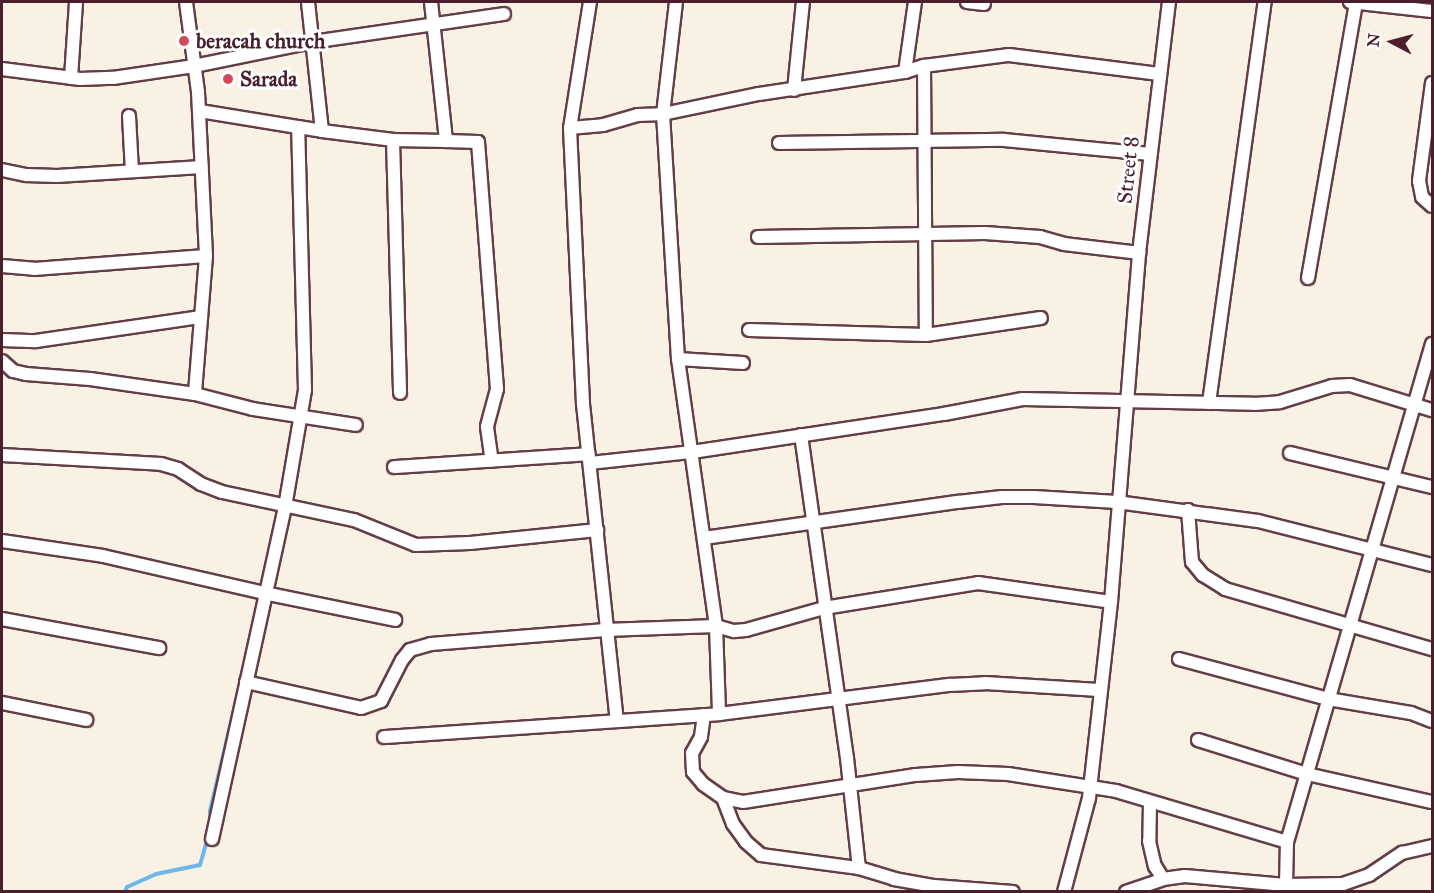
<!DOCTYPE html>
<style>
body{margin:0}
#map{position:relative;width:1434px;height:893px;overflow:hidden;background:#f9f1e3;font-family:"IM FELL Great Primer",serif}
div>[style]{position:absolute}
[style*='--x']{left:calc(var(--x)*1px);top:calc(var(--y)*1px);width:calc(var(--w)*1px);rotate:calc(var(--a)*1deg)}
.stream>*{height:4px;margin:-2px;padding:0 2px;transform-origin:2px;border-radius:2px;background:#6db8e6}
.roads{filter:drop-shadow(2px 0 #643e47) drop-shadow(-2px 0 #643e47) drop-shadow(0 2px #643e47) drop-shadow(0 -2px #643e47)}
.street>*{height:12px;margin:-6px;padding:0 6px;transform-origin:6px;border-radius:6px;background:#fff}
.dots>*{width:16px;height:16px;translate:-50% -50%;box-sizing:border-box;border:3px solid #fff;border-radius:50%}
span{translate:-50% -50%;white-space:nowrap;text-align:center;line-height:1.15;-webkit-text-stroke:6px #fff;paint-order:stroke}
.poi-label{font-size:21px;color:#4a1f2b;font-weight:700}
.left{translate:0 -50%;text-align:left}
.street-label{font-size:21px;color:#4a1f2b}
.frame{position:absolute;inset:0;border:3px solid #4a1f2b;pointer-events:none}
.north{position:absolute;left:1362px;top:12px;width:60px;height:60px;-webkit-text-stroke:4px #fff;paint-order:stroke;rotate:276deg;font-size:16px;font-weight:700;line-height:24px;text-align:center;color:#4a1f2b}
.north::after{content:'';display:block;margin:auto;width:21px;height:27px;background:#4a1f2b;clip-path:polygon(50% 0,100% 100%,50% 72%,0 100%)}
</style>
<div id="map">
<div class="stream">
<div style="--x:211;--y:821;--w:10;--a:-96"></div>
<div style="--x:210;--y:811;--w:148;--a:-76.7"></div>
<div style="--x:125;--y:892;--w:5;--a:-68"></div>
<div style="--x:127;--y:887;--w:32;--a:-24"></div>
<div style="--x:156;--y:874;--w:45;--a:-11.6"></div>
<div style="--x:200;--y:865;--w:29;--a:-74"></div>
</div>
<div class="roads">
<div class="street">
<div style="--x:186;--y:2;--w:91;--a:82.4"></div>
<div style="--x:198;--y:92;--w:164;--a:87.2"></div>
<div style="--x:206;--y:256;--w:138;--a:94.6"></div>
<div style="--x:431;--y:2;--w:140;--a:83.8"></div>
<div style="--x:446;--y:141;--w:32;--a:2"></div>
<div style="--x:478;--y:142;--w:248;--a:85.6"></div>
<div style="--x:497;--y:389;--w:39;--a:105"></div>
<div style="--x:487;--y:427;--w:34;--a:82"></div>
<div style="--x:590;--y:2;--w:128;--a:99"></div>
<div style="--x:570;--y:128;--w:276;--a:87.3"></div>
<div style="--x:583;--y:404;--w:318;--a:83.9"></div>
<div style="--x:676;--y:2;--w:113;--a:96.6"></div>
<div style="--x:663;--y:114;--w:245;--a:86.5"></div>
<div style="--x:678;--y:359;--w:270;--a:81.9"></div>
<div style="--x:716;--y:626;--w:88;--a:88"></div>
<div style="--x:967;--y:2;--w:17;--a:7"></div>
<div style="--x:1350;--y:2;--w:82;--a:6.3"></div>
<div style="--x:924;--y:66;--w:269;--a:89.6"></div>
<div style="--x:2;--y:69;--w:79;--a:7.3"></div>
<div style="--x:80;--y:79;--w:33;--a:-2"></div>
<div style="--x:113;--y:78;--w:82;--a:-8.4"></div>
<div style="--x:194;--y:66;--w:120;--a:-11.5"></div>
<div style="--x:312;--y:42;--w:194;--a:-8.3"></div>
<div style="--x:905;--y:72;--w:71;--a:-81.9"></div>
<div style="--x:71;--y:78;--w:76;--a:-86.2"></div>
<div style="--x:1432;--y:83;--w:99;--a:97.6"></div>
<div style="--x:1419;--y:181;--w:16;--a:79"></div>
<div style="--x:1422;--y:197;--w:13;--a:42"></div>
<div style="--x:794;--y:90;--w:88;--a:-84.2"></div>
<div style="--x:200;--y:111;--w:99;--a:9.3"></div>
<div style="--x:129;--y:116;--w:55;--a:86.9"></div>
<div style="--x:570;--y:128;--w:33;--a:-5"></div>
<div style="--x:603;--y:125;--w:36;--a:-16"></div>
<div style="--x:638;--y:115;--w:25;--a:-2"></div>
<div style="--x:663;--y:114;--w:98;--a:-11.8"></div>
<div style="--x:759;--y:94;--w:148;--a:-8.6"></div>
<div style="--x:905;--y:72;--w:20;--a:-18"></div>
<div style="--x:924;--y:66;--w:86;--a:-7.4"></div>
<div style="--x:1009;--y:55;--w:151;--a:7.2"></div>
<div style="--x:322;--y:131;--w:72;--a:7.2"></div>
<div style="--x:393;--y:140;--w:53;--a:1.1"></div>
<div style="--x:393;--y:140;--w:253;--a:88.4"></div>
<div style="--x:779;--y:143;--w:225;--a:-0.8"></div>
<div style="--x:1004;--y:140;--w:147;--a:5.5"></div>
<div style="--x:2;--y:170;--w:25;--a:12"></div>
<div style="--x:26;--y:175;--w:31;--a:2"></div>
<div style="--x:57;--y:176;--w:145;--a:-3.6"></div>
<div style="--x:758;--y:237;--w:227;--a:-1"></div>
<div style="--x:985;--y:233;--w:55;--a:4.2"></div>
<div style="--x:1040;--y:237;--w:25;--a:16"></div>
<div style="--x:1064;--y:244;--w:76;--a:6.8"></div>
<div style="--x:2;--y:266;--w:32;--a:5"></div>
<div style="--x:34;--y:269;--w:172;--a:-4.3"></div>
<div style="--x:1308;--y:278;--w:280;--a:-80.1"></div>
<div style="--x:749;--y:330;--w:177;--a:1.6"></div>
<div style="--x:926;--y:335;--w:116;--a:-8.4"></div>
<div style="--x:2;--y:340;--w:34;--a:2"></div>
<div style="--x:36;--y:341;--w:167;--a:-8.3"></div>
<div style="--x:678;--y:359;--w:65;--a:3.5"></div>
<div style="--x:2;--y:361;--w:15;--a:42"></div>
<div style="--x:13;--y:371;--w:13;--a:13"></div>
<div style="--x:26;--y:374;--w:64;--a:4.5"></div>
<div style="--x:90;--y:379;--w:106;--a:8.1"></div>
<div style="--x:195;--y:394;--w:60;--a:14.5"></div>
<div style="--x:253;--y:409;--w:104;--a:8.8"></div>
<div style="--x:1209;--y:403;--w:405;--a:-82.1"></div>
<div style="--x:801;--y:435;--w:326;--a:81.9"></div>
<div style="--x:847;--y:758;--w:111;--a:83.8"></div>
<div style="--x:1290;--y:453;--w:146;--a:13.5"></div>
<div style="--x:2;--y:455;--w:159;--a:3.2"></div>
<div style="--x:161;--y:464;--w:18;--a:16"></div>
<div style="--x:178;--y:469;--w:27;--a:33"></div>
<div style="--x:201;--y:484;--w:22;--a:21"></div>
<div style="--x:222;--y:492;--w:135;--a:12"></div>
<div style="--x:354;--y:520;--w:67;--a:22"></div>
<div style="--x:416;--y:545;--w:54;--a:-2.1"></div>
<div style="--x:470;--y:543;--w:128;--a:-5.8"></div>
<div style="--x:590;--y:463;--w:103;--a:-6.2"></div>
<div style="--x:692;--y:452;--w:255;--a:-8.6"></div>
<div style="--x:944;--y:414;--w:80;--a:-10.8"></div>
<div style="--x:1023;--y:399;--w:231;--a:1.2"></div>
<div style="--x:1254;--y:404;--w:26;--a:-4"></div>
<div style="--x:1280;--y:402;--w:54;--a:-17.1"></div>
<div style="--x:1332;--y:386;--w:18;--a:-3"></div>
<div style="--x:1350;--y:385;--w:86;--a:17"></div>
<div style="--x:394;--y:467;--w:195;--a:-3.8"></div>
<div style="--x:1188;--y:510;--w:52;--a:85.6"></div>
<div style="--x:1192;--y:562;--w:17;--a:50"></div>
<div style="--x:1203;--y:575;--w:26;--a:32"></div>
<div style="--x:1225;--y:589;--w:216;--a:16.2"></div>
<div style="--x:704;--y:538;--w:257;--a:-8.1"></div>
<div style="--x:958;--y:502;--w:44;--a:-6.5"></div>
<div style="--x:1002;--y:497;--w:32;--a:0"></div>
<div style="--x:1034;--y:497;--w:83;--a:3.4"></div>
<div style="--x:1117;--y:502;--w:142;--a:7.7"></div>
<div style="--x:1258;--y:521;--w:179;--a:14.2"></div>
<div style="--x:2;--y:541;--w:102;--a:8.4"></div>
<div style="--x:103;--y:556;--w:165;--a:12.9"></div>
<div style="--x:264;--y:593;--w:134;--a:11.6"></div>
<div style="--x:2;--y:619;--w:160;--a:10.5"></div>
<div style="--x:1179;--y:659;--w:154;--a:15"></div>
<div style="--x:1328;--y:699;--w:84;--a:9.6"></div>
<div style="--x:1411;--y:713;--w:22;--a:21"></div>
<div style="--x:246;--y:682;--w:118;--a:12.7"></div>
<div style="--x:361;--y:708;--w:21;--a:-19"></div>
<div style="--x:381;--y:701;--w:46;--a:-62.9"></div>
<div style="--x:402;--y:660;--w:13;--a:-51"></div>
<div style="--x:410;--y:650;--w:22;--a:-16"></div>
<div style="--x:431;--y:644;--w:175;--a:-4.6"></div>
<div style="--x:605;--y:630;--w:111;--a:-2.1"></div>
<div style="--x:716;--y:626;--w:19;--a:16"></div>
<div style="--x:734;--y:631;--w:12;--a:-5"></div>
<div style="--x:746;--y:630;--w:81;--a:-15.8"></div>
<div style="--x:824;--y:608;--w:156;--a:-9.2"></div>
<div style="--x:978;--y:583;--w:134;--a:8.1"></div>
<div style="--x:2;--y:703;--w:86;--a:11.4"></div>
<div style="--x:704;--y:715;--w:22;--a:98"></div>
<div style="--x:701;--y:737;--w:18;--a:119"></div>
<div style="--x:692;--y:753;--w:19;--a:87"></div>
<div style="--x:693;--y:772;--w:16;--a:50"></div>
<div style="--x:703;--y:784;--w:24;--a:35"></div>
<div style="--x:723;--y:798;--w:20;--a:11"></div>
<div style="--x:743;--y:802;--w:175;--a:-8.9"></div>
<div style="--x:916;--y:775;--w:42;--a:-4.1"></div>
<div style="--x:958;--y:772;--w:50;--a:2.3"></div>
<div style="--x:1008;--y:774;--w:109;--a:8.9"></div>
<div style="--x:1116;--y:791;--w:178;--a:16.6"></div>
<div style="--x:384;--y:737;--w:336;--a:-3.9"></div>
<div style="--x:719;--y:714;--w:233;--a:-7.2"></div>
<div style="--x:950;--y:685;--w:35;--a:-3"></div>
<div style="--x:985;--y:683;--w:114;--a:3.5"></div>
<div style="--x:1198;--y:740;--w:114;--a:17.3"></div>
<div style="--x:1307;--y:774;--w:127;--a:12.7"></div>
<div style="--x:723;--y:798;--w:28;--a:69"></div>
<div style="--x:733;--y:824;--w:22;--a:54"></div>
<div style="--x:746;--y:842;--w:20;--a:41"></div>
<div style="--x:761;--y:855;--w:99;--a:7.6"></div>
<div style="--x:859;--y:868;--w:37;--a:17"></div>
<div style="--x:894;--y:879;--w:41;--a:9.9"></div>
<div style="--x:934;--y:886;--w:79;--a:4.3"></div>
<div style="--x:1150;--y:802;--w:39;--a:91"></div>
<div style="--x:1149;--y:841;--w:26;--a:77"></div>
<div style="--x:1155;--y:866;--w:15;--a:58"></div>
<div style="--x:212;--y:839;--w:340;--a:-77.6"></div>
<div style="--x:285;--y:507;--w:119;--a:-80.3"></div>
<div style="--x:305;--y:390;--w:263;--a:-91.5"></div>
<div style="--x:298;--y:127;--w:24;--a:9"></div>
<div style="--x:322;--y:131;--w:130;--a:-96.2"></div>
<div style="--x:1286;--y:885;--w:43;--a:-88.7"></div>
<div style="--x:1287;--y:842;--w:519;--a:-73.77"></div>
<div style="--x:1064;--y:892;--w:97;--a:-75.1"></div>
<div style="--x:1089;--y:798;--w:197;--a:-83.6"></div>
<div style="--x:1111;--y:602;--w:350;--a:-85.4"></div>
<div style="--x:1139;--y:253;--w:253;--a:-83.2"></div>
<div style="--x:1126;--y:892;--w:39;--a:-19"></div>
<div style="--x:1163;--y:879;--w:22;--a:-8"></div>
<div style="--x:1185;--y:876;--w:101;--a:5.1"></div>
<div style="--x:1286;--y:885;--w:57;--a:-1"></div>
<div style="--x:1343;--y:884;--w:28;--a:-19"></div>
<div style="--x:1369;--y:875;--w:40;--a:-34"></div>
<div style="--x:1402;--y:853;--w:31;--a:-13"></div>
</div>
</div>
<div class="dots">
<div style="left:184px;top:41px;background:#d1495b"></div>
<div style="left:228px;top:79px;background:#d1495b"></div>
</div>
<div class="poi-label">
<span class="left" style="left:196px;top:41px">beracah church</span>
<span class="left" style="left:240px;top:79px">Sarada</span>
</div>
<div class="street-label">
<span style="left:1128px;top:170px;rotate:-84deg">Street 8</span>
</div>
<div class="frame"></div>
<div class="north">N</div>
</div>
